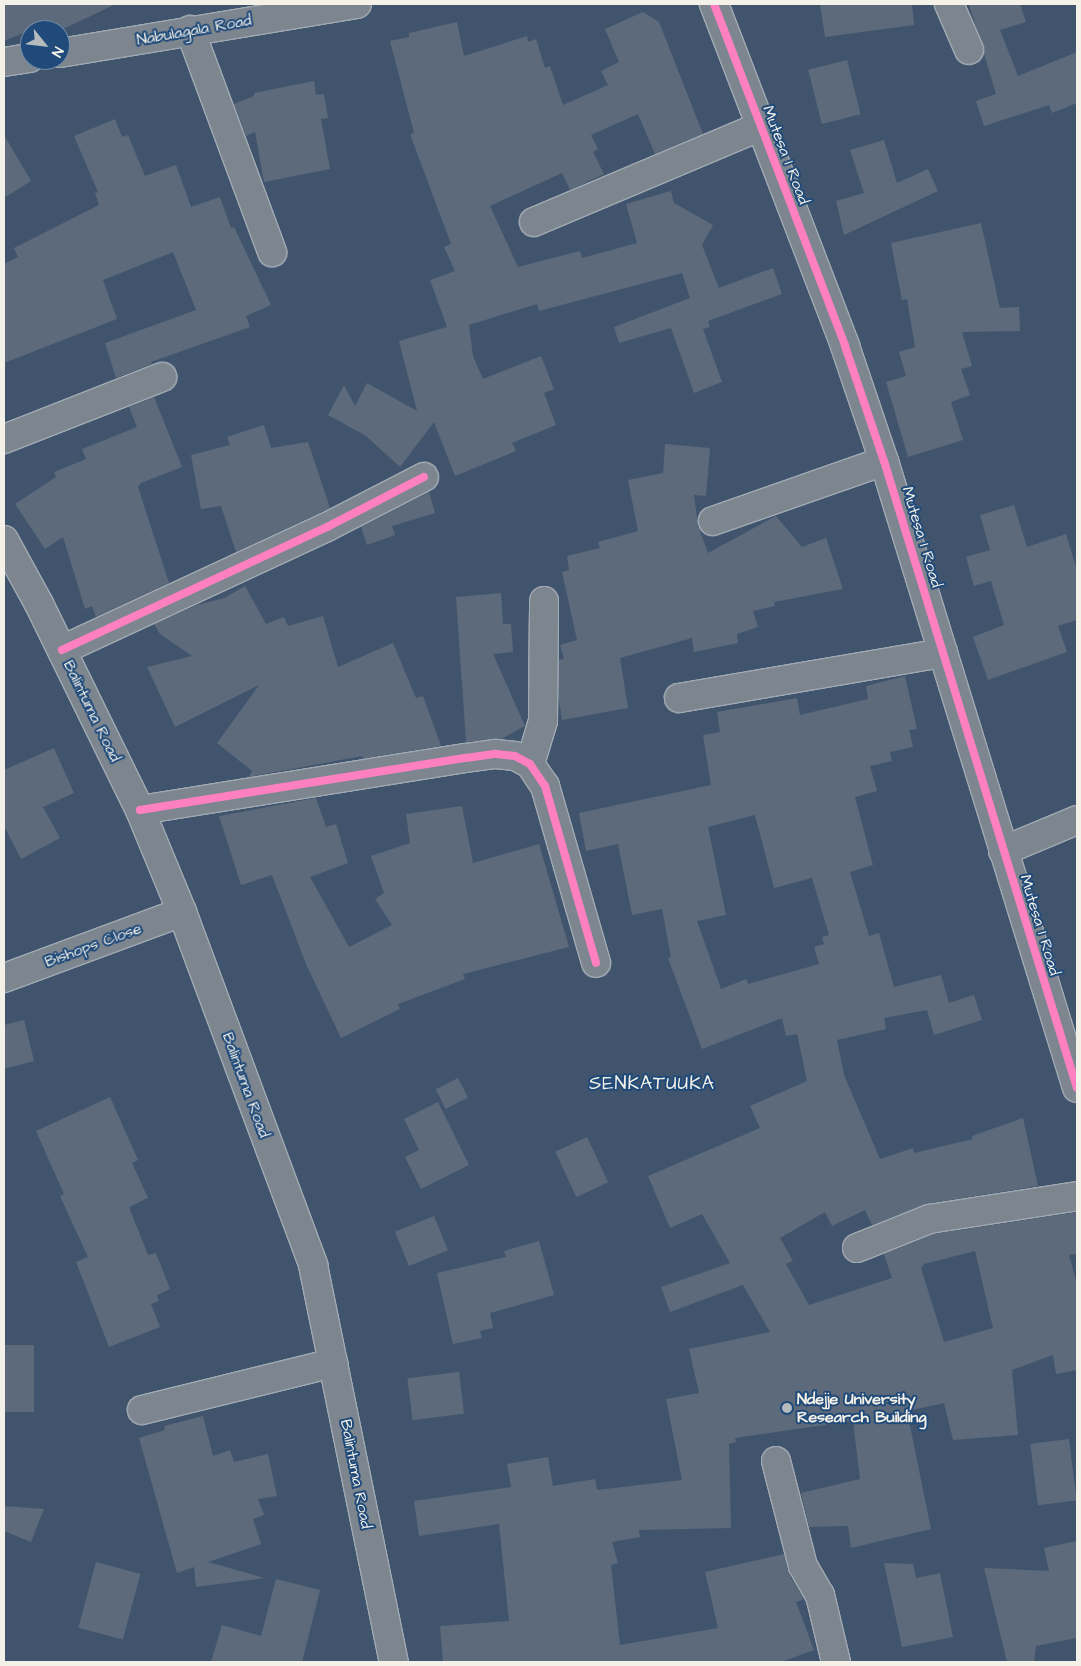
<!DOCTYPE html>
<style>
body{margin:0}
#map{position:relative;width:1081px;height:1666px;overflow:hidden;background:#40556d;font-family:"Architects Daughter",sans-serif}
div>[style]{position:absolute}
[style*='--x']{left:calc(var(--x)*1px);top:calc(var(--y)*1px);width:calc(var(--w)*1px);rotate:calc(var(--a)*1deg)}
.building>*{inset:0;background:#5c6a7b;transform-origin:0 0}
.roads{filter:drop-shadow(1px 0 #a1aab3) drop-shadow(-1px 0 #a1aab3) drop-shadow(0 1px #a1aab3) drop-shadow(0 -1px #a1aab3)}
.minor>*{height:28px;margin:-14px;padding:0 14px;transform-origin:14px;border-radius:14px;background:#7d868f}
.major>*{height:28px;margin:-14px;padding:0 14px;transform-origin:14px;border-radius:14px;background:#7d868f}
.cycleway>*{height:8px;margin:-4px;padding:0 4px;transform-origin:4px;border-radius:4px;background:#ff80c0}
.dots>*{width:14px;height:14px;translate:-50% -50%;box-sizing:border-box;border:2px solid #1f4a7a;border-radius:50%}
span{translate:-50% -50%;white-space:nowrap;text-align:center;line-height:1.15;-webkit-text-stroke:4px #1f4a7a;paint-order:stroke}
.street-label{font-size:16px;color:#f4f1e8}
.poi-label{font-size:16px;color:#f4f1e8;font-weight:700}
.left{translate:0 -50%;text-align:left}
.quarter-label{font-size:19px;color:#f4f1e8;letter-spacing:1px}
.frame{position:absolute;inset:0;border:5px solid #f4f1e8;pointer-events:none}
.north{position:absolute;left:20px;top:20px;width:50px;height:50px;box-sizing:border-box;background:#1f4a7a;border:1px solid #748da6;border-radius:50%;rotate:119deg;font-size:14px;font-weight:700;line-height:20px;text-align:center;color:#f4f1e8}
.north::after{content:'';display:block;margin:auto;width:18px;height:22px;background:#b5babd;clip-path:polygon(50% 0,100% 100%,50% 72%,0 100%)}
</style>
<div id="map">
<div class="building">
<div style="clip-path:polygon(4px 4px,116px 4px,61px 30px,30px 30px,4px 41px)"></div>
<div style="clip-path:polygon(820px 4px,912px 4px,914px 25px,825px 37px)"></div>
<div style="clip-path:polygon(969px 4px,1020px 4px,1026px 22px,1000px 30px,1018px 76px,1077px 52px,1077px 103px,1052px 113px,1049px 105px,984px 126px,976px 101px,996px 94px)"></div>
<div style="clip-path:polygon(643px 12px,659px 22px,703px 134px,655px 154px,638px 114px,591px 135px,598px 149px,593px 152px,604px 174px,570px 190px,562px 173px,490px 206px,518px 267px,580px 251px,582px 258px,637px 243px,626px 204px,671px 191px,674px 203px,713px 225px,702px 245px,719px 288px,773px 268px,782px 294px,708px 321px,710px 327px,703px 329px,722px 382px,694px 393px,671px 328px,619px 343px,614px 327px,690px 298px,682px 273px,539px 311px,537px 304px,469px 325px,473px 356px,483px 379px,541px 356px,554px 389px,544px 393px,556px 425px,512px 443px,516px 451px,455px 476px,434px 422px,400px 467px,366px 436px,328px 415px,344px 385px,355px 406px,367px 383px,417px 411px,399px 341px,447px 327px,430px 280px,455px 271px,444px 247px,451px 244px,410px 134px,414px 133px,390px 41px,409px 37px,409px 33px,457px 22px,464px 56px,527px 36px,528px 42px,536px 39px,545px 68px,550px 66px,563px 105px,608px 85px,601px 71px,619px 62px,605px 29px)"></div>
<div style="left:847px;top:60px;width:56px;height:40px;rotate:76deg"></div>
<div style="clip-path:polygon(314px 81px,316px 95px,324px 94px,328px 118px,321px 119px,330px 169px,264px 182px,255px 132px,246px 136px,234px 104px,254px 96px,254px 93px)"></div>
<div style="clip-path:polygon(115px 119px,122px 137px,128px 135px,145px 176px,176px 165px,191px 207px,220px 197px,231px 228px,234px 227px,271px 305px,246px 316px,250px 327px,151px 362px,152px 364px,116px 378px,105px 343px,196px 310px,173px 252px,103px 280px,117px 319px,4px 363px,4px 264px,18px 257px,14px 248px,99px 205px,95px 193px,98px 192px,74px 136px)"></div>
<div style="clip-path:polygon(4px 135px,31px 181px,4px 198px)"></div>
<div style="clip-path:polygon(884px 140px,897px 183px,928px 169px,938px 191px,844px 235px,836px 201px,864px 193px,850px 150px)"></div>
<div style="clip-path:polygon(981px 223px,1000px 308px,1019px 307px,1020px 331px,962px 332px,972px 366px,961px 369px,970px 395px,951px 402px,963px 440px,908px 457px,886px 382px,906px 376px,899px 352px,915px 347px,907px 299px,902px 300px,891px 243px)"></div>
<div style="clip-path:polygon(154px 397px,182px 467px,141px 483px,138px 487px,169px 583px,96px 617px,92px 606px,85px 609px,63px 537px,45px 549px,15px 504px,56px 477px,54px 472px,86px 459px,82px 449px,137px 427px,129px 407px)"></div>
<div style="clip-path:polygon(264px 425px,271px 448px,308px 442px,330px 508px,236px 552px,221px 506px,201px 509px,191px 455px,230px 445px,227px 437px)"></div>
<div style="clip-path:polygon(665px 444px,710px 448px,706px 496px,694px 495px,698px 526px,708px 553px,776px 516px,802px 547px,826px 538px,843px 589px,774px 602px,775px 606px,753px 611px,758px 627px,737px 634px,738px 643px,694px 652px,692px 638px,620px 658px,628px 708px,562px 720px,559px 700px,559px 660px,564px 659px,560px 645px,577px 640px,562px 572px,569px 570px,567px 556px,600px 548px,598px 542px,638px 531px,628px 480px,663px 473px)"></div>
<div style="clip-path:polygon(429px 492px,435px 513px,392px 526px,395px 535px,367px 545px,361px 527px)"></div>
<div style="clip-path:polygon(1014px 505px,1027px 547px,1066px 534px,1077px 570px,1077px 620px,1058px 626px,1067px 652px,988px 680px,973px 637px,1004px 625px,991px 581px,974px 586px,966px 557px,990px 550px,980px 515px)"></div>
<div style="clip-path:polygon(245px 586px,266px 624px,284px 617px,288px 626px,323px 616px,338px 667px,393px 643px,416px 698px,423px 696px,441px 746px,363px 759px,362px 756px,249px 777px,252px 771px,217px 743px,259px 685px,175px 727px,147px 667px,192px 656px,160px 634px,154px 624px,197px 605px,224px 598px)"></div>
<div style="clip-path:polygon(501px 593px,503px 624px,511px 624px,513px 652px,493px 654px,525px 726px,501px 739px,466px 742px,456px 597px)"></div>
<div style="clip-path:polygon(evenodd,905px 676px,917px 729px,909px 730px,913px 747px,890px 752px,892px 761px,870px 766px,877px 791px,855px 797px,873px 865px,850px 872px,869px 936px,879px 933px,894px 987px,941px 975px,949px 1003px,974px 995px,982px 1020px,934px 1035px,927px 1010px,884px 1018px,886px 1029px,837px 1040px,844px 1075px,880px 1159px,913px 1148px,914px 1153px,973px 1139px,972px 1136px,1023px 1118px,1038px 1186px,926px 1204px,872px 1225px,865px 1210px,832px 1226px,825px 1212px,780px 1238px,793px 1261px,786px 1264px,809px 1305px,892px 1278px,884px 1254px,933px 1234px,1077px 1212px,1077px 1254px,1069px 1255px,1077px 1284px,1077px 1370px,1056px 1374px,1053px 1355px,1012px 1370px,1018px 1435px,953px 1440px,944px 1403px,907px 1411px,931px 1529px,851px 1548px,848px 1526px,809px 1527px,801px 1493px,860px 1479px,853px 1421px,735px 1438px,736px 1442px,729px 1444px,731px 1528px,639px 1530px,640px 1537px,612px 1542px,618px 1563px,611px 1565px,620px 1645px,718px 1628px,705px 1572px,784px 1554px,789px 1574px,804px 1599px,796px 1602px,814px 1650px,781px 1662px,443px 1662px,440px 1626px,509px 1621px,499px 1524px,419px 1536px,414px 1501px,511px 1487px,507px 1464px,548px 1457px,553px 1486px,595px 1479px,597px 1490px,682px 1480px,666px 1399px,699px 1393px,689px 1349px,770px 1332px,743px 1285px,670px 1312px,661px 1287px,730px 1263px,702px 1214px,670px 1228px,648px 1176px,760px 1128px,750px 1106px,807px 1081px,797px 1034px,786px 1036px,782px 1018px,702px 1049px,668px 958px,671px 957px,662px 909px,632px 915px,618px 844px,586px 851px,579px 813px,711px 785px,703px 735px,720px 732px,717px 712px,797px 698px,800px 715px,868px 699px,866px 686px,905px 676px,755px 815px,774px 888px,812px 878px,829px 935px,822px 937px,824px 944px,814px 947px,819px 964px,748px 984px,746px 979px,721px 989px,697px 921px,726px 915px,708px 827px,755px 815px,905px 676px,975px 1251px,993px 1328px,944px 1342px,921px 1268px,924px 1264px,975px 1251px)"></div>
<div style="clip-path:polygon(54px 748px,74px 793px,43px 807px,60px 838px,21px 859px,4px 826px,4px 770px)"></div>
<div style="clip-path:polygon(316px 798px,326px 827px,336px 824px,348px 863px,310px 877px,349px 947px,392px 925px,375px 899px,384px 893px,371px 856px,410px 843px,406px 814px,462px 806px,473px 863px,539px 844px,569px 947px,463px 974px,465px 979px,398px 1004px,400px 1009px,341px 1038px,306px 964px,272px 875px,241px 885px,219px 816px)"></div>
<div style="clip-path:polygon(24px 1020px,34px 1061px,4px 1069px,4px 1025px)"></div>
<div style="left:458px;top:1078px;width:22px;height:25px;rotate:63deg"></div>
<div style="clip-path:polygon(110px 1097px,138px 1160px,132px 1163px,148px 1198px,129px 1207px,148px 1255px,156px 1253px,170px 1289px,157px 1295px,159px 1301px,151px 1304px,160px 1327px,109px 1347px,76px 1262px,88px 1257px,60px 1196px,64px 1194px,36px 1131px)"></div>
<div style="clip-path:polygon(438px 1102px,469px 1165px,421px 1189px,405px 1157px,419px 1150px,404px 1119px)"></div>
<div style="left:587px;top:1137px;width:50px;height:35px;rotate:65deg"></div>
<div style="left:434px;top:1216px;width:37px;height:42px;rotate:68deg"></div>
<div style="clip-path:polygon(539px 1241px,554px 1295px,490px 1313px,493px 1328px,480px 1331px,482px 1338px,453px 1344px,437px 1273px,506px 1257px,504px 1251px)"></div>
<div style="left:4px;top:1345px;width:30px;height:67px"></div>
<div style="left:459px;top:1372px;width:42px;height:52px;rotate:83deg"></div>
<div style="clip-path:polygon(203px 1416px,213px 1456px,230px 1450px,234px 1462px,268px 1454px,277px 1496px,258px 1499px,264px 1515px,253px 1519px,261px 1544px,208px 1562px,265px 1578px,196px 1587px,194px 1567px,177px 1573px,139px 1438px,165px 1430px,164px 1426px)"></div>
<div style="left:1069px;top:1439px;width:62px;height:39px;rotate:83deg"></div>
<div style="clip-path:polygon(4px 1506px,44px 1509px,31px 1542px,4px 1531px)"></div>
<div style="clip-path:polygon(1077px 1541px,1077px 1638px,1036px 1646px,1034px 1662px,1007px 1662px,984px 1568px,1049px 1571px,1044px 1548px)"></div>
<div style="left:96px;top:1562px;width:46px;height:68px;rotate:15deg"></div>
<div style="clip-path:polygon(884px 1563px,913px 1564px,916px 1578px,940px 1573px,953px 1637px,902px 1647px)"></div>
<div style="clip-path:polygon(276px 1579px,320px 1590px,302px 1662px,211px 1662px,222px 1625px,261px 1636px)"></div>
</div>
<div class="roads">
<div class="minor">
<div style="--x:714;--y:4;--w:366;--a:69"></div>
<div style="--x:845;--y:346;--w:121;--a:71.3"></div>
<div style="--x:884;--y:461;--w:656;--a:72.89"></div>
<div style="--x:949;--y:4;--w:50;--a:66.5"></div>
<div style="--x:190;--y:30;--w:237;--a:69.7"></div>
<div style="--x:60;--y:53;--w:301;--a:-9.4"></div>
<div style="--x:4;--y:62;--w:26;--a:-9"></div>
<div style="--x:534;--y:222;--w:246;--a:-22.9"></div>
<div style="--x:4;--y:439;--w:170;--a:-21.4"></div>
<div style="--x:713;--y:521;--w:181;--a:-19.3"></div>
<div style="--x:62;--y:650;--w:292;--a:-24.9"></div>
<div style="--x:327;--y:527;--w:109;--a:-27.3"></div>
<div style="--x:679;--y:698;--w:268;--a:-9.7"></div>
<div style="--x:530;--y:764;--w:45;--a:-73.2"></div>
<div style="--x:543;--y:721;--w:120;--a:-89.5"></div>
<div style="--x:140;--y:810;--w:330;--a:-9.1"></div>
<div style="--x:466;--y:758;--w:30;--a:-8"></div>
<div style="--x:496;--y:754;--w:19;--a:6"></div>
<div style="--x:515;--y:756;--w:17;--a:28"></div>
<div style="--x:530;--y:764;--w:27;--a:56"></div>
<div style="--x:545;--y:786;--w:184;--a:73.9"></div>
<div style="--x:1003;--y:851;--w:80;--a:-22.7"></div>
<div style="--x:4;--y:978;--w:190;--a:-20.3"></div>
<div style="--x:857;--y:1248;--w:78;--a:-21.9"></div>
<div style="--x:929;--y:1219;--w:150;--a:-8.8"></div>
<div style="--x:142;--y:1410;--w:197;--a:-13.8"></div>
<div style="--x:776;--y:1461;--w:108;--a:75.6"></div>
<div style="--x:803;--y:1566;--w:34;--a:60"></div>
<div style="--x:820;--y:1595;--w:69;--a:76.6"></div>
</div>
<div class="major">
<div style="--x:4;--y:540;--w:73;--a:61.3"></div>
<div style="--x:39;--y:604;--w:229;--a:63.9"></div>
<div style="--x:140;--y:810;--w:110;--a:67.6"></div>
<div style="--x:182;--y:912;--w:377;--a:69.6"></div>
<div style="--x:313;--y:1265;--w:405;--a:78.5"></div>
</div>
</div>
<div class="cycleway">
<div style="--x:714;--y:4;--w:366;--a:69"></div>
<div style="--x:845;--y:346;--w:121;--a:71.3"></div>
<div style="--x:884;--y:461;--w:656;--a:72.89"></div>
<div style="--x:62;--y:650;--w:292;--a:-24.9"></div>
<div style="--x:327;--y:527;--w:109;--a:-27.3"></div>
<div style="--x:140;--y:810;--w:330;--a:-9.1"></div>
<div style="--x:466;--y:758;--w:30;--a:-8"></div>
<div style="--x:496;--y:754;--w:19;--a:6"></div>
<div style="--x:515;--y:756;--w:17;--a:28"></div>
<div style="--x:530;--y:764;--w:27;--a:56"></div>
<div style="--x:545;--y:786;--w:184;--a:73.9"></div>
</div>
<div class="dots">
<div style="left:787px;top:1408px;background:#b5babd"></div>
</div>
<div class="street-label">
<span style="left:194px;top:30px;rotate:-10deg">Nabulagala Road</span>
<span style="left:786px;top:155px;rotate:69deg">Mutesa 1 Road</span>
<span style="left:922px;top:537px;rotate:73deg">Mutesa 1 Road</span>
<span style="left:92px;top:711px;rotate:64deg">Balintuma Road</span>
<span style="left:1040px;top:925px;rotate:73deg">Mutesa 1 Road</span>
<span style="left:93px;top:945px;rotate:-20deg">Bishops Close</span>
<span style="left:246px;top:1085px;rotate:70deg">Balintuma Road</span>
<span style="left:356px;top:1474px;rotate:79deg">Balintuma Road</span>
</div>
<div class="poi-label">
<span class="left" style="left:797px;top:1408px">Ndejje University<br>Research Building</span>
</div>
<div class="quarter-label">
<span style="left:652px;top:1084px">SENKATUUKA</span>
</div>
<div class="frame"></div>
<div class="north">N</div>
</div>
